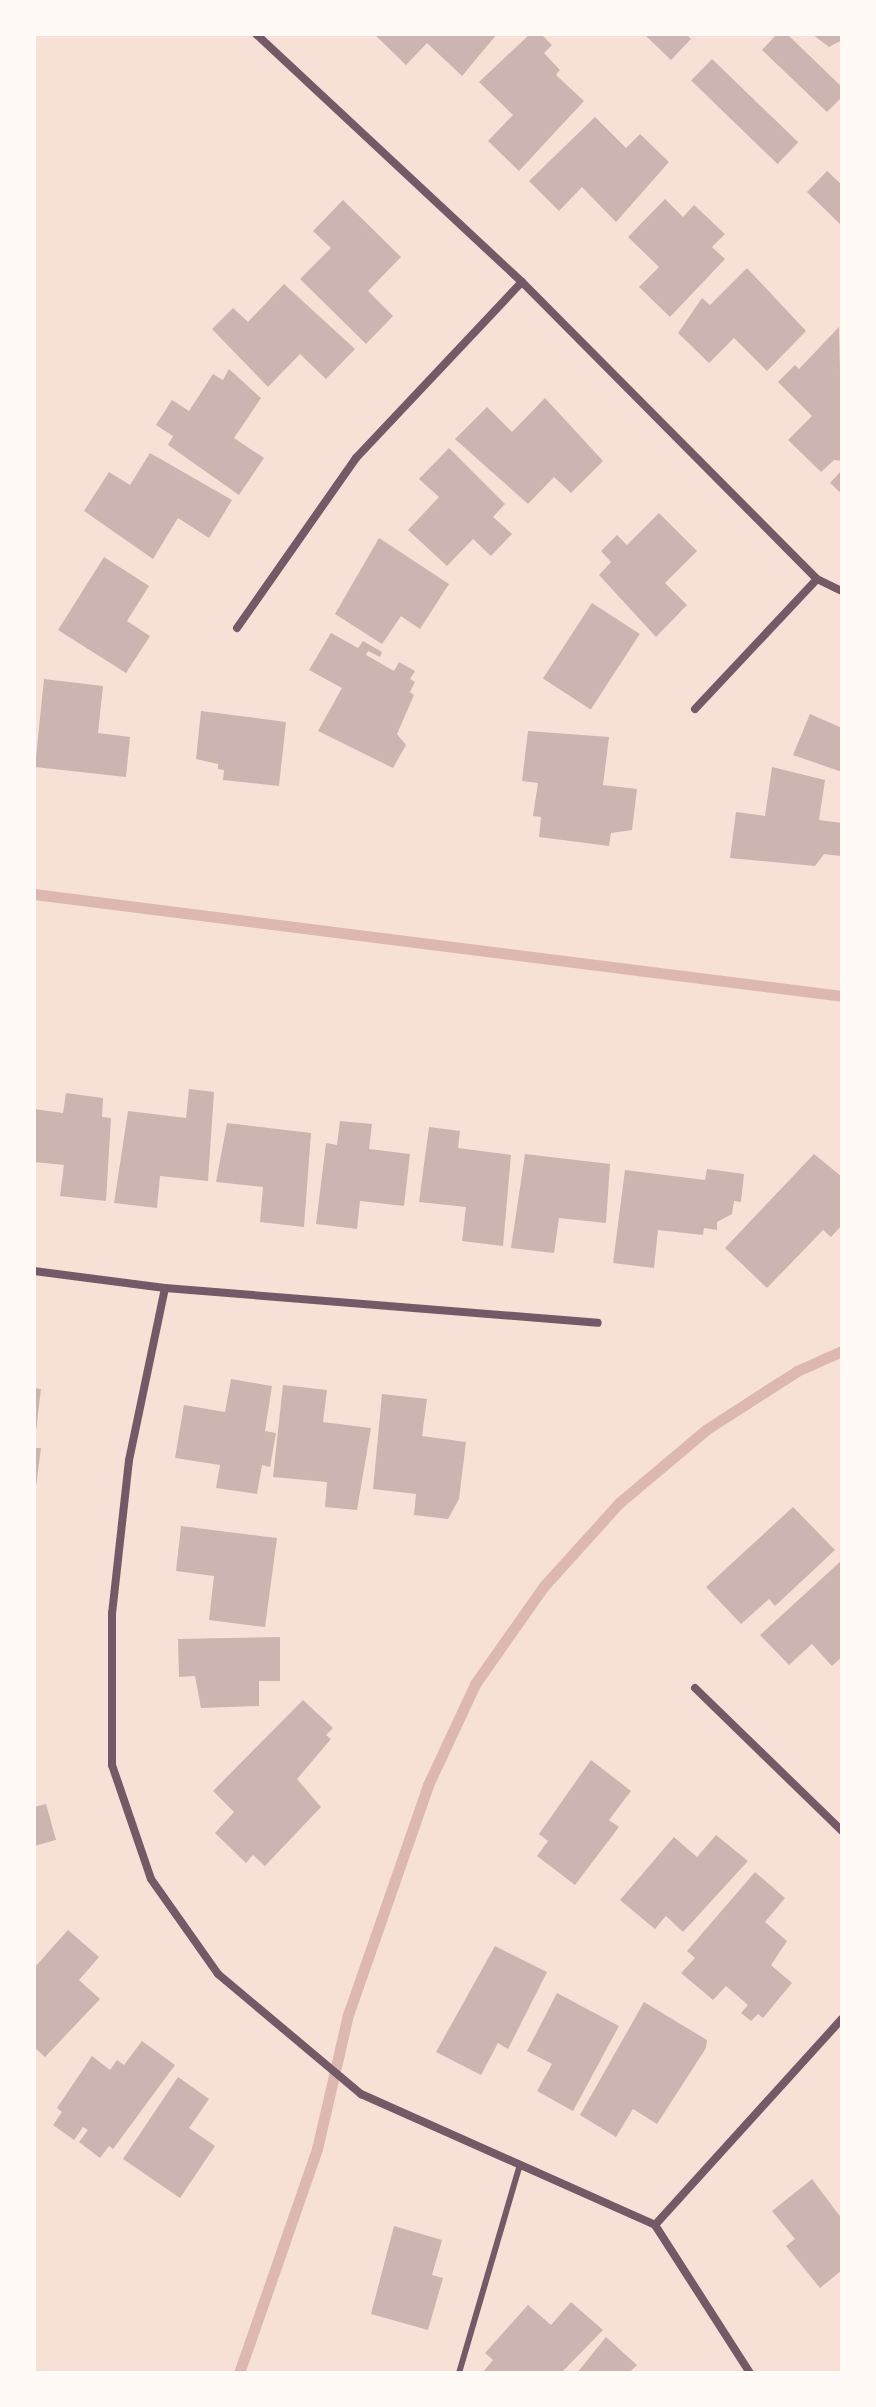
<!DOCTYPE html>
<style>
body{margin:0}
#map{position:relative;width:876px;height:2407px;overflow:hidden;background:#f7e1d7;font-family:Raleway,sans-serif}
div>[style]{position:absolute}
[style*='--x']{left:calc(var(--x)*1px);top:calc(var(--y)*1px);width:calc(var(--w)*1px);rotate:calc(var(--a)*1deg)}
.stream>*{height:11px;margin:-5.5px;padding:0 5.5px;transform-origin:5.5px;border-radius:5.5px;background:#dcb8b0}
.building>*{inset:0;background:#ccb4b1;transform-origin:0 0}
.service>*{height:6px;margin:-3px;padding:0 3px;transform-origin:3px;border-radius:3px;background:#755966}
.minor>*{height:8px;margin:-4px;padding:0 4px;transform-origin:4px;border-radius:4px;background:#755966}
span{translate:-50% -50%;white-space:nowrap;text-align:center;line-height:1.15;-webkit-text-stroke:6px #fffaf5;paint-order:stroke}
.frame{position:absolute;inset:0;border:36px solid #fffaf5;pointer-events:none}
</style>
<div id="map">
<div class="stream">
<div style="--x:34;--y:894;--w:814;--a:7.19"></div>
<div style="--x:239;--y:2373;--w:237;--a:-70.8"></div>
<div style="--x:317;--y:2149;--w:138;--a:-77"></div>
<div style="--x:348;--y:2015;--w:244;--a:-70.8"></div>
<div style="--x:428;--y:1785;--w:111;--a:-65"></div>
<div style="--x:475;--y:1684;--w:120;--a:-54.9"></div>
<div style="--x:544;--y:1586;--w:112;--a:-47.9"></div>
<div style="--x:619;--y:1503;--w:115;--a:-40.1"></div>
<div style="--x:707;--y:1429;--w:107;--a:-32.8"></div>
<div style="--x:797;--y:1371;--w:49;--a:-24"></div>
</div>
<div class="building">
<div style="clip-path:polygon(374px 34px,497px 34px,462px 76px,427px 43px,406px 65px)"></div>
<div style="clip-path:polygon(530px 34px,541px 34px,552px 45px,544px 53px,560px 70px,556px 75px,584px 101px,519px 171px,488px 141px,513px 115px,479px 82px)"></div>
<div style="clip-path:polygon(644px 34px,686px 34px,691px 39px,671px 60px)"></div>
<div style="clip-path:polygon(777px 34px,787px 34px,842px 87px,842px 97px,827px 112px,762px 50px)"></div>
<div style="clip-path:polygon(812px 34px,842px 34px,842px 40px,829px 47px)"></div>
<div style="left:712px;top:59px;width:120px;height:30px;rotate:44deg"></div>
<div style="clip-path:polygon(595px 117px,626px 148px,640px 134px,669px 162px,616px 222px,582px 187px,559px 211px,529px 181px)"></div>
<div style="clip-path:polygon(827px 171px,842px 185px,842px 226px,807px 192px)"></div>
<div style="clip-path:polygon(665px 199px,683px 217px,694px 205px,725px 234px,712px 247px,725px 259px,670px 317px,639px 287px,659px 267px,628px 237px)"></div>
<div style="clip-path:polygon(343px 200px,401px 257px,368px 291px,393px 316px,366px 344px,300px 279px,331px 248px,313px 231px)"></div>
<div style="clip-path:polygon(747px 268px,806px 331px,767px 371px,734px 338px,709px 363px,678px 333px,702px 298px,710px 305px)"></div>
<div style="clip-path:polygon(284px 284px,355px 349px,326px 379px,300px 354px,268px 387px,212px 329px,233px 308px,248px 322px)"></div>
<div style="clip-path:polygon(839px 327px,842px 461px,834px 460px,821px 472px,788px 440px,812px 416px,778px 382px,795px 365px,799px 369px)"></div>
<div style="clip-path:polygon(229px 369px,261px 398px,234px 438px,264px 458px,239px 495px,168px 445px,173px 436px,156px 425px,172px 400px,189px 411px,213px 374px,223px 380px)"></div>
<div style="clip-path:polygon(545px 398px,603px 461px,571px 493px,554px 477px,528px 504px,455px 439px,487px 407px,512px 432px)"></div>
<div style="clip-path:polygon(449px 448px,505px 504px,493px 517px,512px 534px,491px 556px,473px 539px,447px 566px,408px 530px,439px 497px,419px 479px)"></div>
<div style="clip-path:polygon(150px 453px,232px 500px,209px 538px,178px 518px,153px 559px,84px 511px,109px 472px,130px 485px)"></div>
<div style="clip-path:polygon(842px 470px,842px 494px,830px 483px)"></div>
<div style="clip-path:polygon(659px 513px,697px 551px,665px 583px,687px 605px,656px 637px,599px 575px,611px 562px,601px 551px,617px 535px,627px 545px)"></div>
<div style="clip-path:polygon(379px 538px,449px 584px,420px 629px,401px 616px,382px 644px,335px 614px)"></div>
<div style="clip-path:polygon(104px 557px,149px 586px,127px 621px,150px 636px,126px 673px,58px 630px)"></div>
<div style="left:592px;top:603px;width:57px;height:90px;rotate:33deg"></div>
<div style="clip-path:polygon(331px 633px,358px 648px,363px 641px,382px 652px,380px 657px,368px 651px,366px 655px,394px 671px,399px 662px,415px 671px,410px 679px,415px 682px,410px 692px,414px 695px,397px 734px,406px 745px,393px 768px,318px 731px,342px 688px,309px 670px)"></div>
<div style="clip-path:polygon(44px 679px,103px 686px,98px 733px,130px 737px,126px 777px,35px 767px)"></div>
<div style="clip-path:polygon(201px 711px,286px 722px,279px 786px,223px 780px,224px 770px,218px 769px,218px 764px,196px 759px)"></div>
<div style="clip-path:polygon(810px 714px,842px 728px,842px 772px,793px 755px)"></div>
<div style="clip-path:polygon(528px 731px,609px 737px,603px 785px,637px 789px,632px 830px,611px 833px,609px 846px,539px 837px,541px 817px,533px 816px,538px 783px,522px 781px)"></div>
<div style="clip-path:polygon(772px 767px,825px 780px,819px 820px,842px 823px,841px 856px,824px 854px,815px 866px,730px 858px,736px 812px,765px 816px)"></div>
<div style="clip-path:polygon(189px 1089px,214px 1092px,208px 1181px,160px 1176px,157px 1208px,114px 1203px,128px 1111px,186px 1118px)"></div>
<div style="clip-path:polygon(66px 1093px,103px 1098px,102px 1117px,111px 1118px,106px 1201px,60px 1196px,64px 1165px,34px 1162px,34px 1109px,63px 1113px)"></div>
<div style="clip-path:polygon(340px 1121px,372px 1124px,369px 1149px,410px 1154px,404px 1206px,360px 1201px,357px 1229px,316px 1224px,326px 1143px,337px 1145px)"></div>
<div style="clip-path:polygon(227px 1123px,311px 1133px,304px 1227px,260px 1222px,263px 1187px,216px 1182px)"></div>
<div style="clip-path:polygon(429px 1127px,460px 1131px,458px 1148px,511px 1155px,503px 1246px,462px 1241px,466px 1207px,419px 1202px)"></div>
<div style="clip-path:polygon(525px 1154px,610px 1164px,606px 1223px,559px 1218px,554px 1253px,511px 1248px)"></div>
<div style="clip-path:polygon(814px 1154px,842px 1177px,842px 1225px,831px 1237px,823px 1230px,767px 1288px,725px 1248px)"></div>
<div style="clip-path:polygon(707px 1169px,744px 1174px,741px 1202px,734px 1201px,732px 1214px,717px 1222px,717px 1230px,704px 1228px,703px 1235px,658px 1230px,654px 1268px,613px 1263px,625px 1170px,705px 1180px)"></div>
<div style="clip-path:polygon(231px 1379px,272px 1386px,265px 1431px,276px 1433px,270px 1467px,262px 1465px,257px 1494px,216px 1488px,220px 1465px,175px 1458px,184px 1405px,225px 1412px)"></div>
<div style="clip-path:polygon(283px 1385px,327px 1390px,323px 1422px,371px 1428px,357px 1510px,325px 1507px,327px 1482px,273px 1477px)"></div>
<div style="clip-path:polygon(34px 1388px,41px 1389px,36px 1431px,34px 1430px)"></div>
<div style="clip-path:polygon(382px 1394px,427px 1399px,422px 1436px,466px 1442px,459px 1499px,448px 1519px,414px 1515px,416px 1494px,373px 1489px)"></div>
<div style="clip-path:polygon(34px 1448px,41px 1448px,36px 1486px,34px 1486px)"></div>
<div style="clip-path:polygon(793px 1507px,835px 1550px,775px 1606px,769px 1599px,741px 1624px,706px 1587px)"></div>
<div style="clip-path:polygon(181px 1526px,277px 1538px,265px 1627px,209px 1620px,214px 1576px,176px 1571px)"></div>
<div style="clip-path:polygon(842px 1560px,842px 1657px,832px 1666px,812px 1644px,789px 1665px,760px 1635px)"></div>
<div style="clip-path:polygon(280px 1637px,280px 1681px,259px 1681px,259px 1706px,201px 1708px,195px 1676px,179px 1677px,178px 1639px)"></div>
<div style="clip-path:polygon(303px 1700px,333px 1728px,326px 1735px,331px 1739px,297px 1779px,321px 1807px,265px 1866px,253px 1855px,246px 1863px,215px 1833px,234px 1812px,213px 1791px)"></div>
<div style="clip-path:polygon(591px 1760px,631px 1791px,609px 1820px,619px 1827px,575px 1885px,537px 1856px,548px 1841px,539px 1834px)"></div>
<div style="clip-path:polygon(46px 1804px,56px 1840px,34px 1846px,34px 1807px)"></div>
<div style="clip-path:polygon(716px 1835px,748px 1861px,683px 1932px,666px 1916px,655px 1929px,620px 1900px,674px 1837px,697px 1857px)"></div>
<div style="clip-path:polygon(755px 1872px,785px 1898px,765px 1922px,787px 1941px,771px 1965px,792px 1983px,763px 2018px,758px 2014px,751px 2021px,741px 2013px,748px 2005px,726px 1986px,713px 2000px,681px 1973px,695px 1958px,687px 1951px)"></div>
<div style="clip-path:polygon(68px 1930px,99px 1957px,79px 1980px,100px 1999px,45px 2057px,34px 2047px,34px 1968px)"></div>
<div style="clip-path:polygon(495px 1946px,547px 1972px,508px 2049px,498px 2043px,481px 2075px,436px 2052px)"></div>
<div style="clip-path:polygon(557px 1993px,619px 2026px,573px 2111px,537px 2091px,552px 2064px,527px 2051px)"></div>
<div style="clip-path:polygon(644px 2002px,707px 2040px,706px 2048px,657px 2124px,633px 2109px,616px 2137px,580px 2115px)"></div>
<div style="clip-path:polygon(142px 2041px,175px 2065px,113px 2149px,109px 2146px,100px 2158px,79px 2142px,88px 2130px,83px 2127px,74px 2140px,53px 2125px,62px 2112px,57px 2108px,92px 2056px,110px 2070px,117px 2060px,124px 2065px)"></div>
<div style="clip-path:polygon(178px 2077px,209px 2099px,189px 2128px,215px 2146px,180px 2198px,123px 2159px)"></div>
<div style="clip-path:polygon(812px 2179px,842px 2219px,842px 2270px,820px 2288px,786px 2246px,795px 2239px,772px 2211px)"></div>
<div style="clip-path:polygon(394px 2226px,442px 2240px,432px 2275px,443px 2278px,428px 2330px,371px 2314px)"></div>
<div style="clip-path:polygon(571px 2302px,603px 2330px,561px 2373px,482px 2373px,493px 2360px,485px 2353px,528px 2305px,551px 2325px)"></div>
<div style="clip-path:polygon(606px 2337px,637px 2365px,629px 2373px,577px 2373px)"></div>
</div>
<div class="service">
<div style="--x:459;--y:2373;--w:217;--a:-73.7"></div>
</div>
<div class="minor">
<div style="--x:256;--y:34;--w:364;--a:43"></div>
<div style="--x:522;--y:282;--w:419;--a:45.2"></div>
<div style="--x:817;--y:579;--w:28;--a:26"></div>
<div style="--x:237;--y:628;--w:208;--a:-55"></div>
<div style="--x:356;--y:458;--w:242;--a:-46.7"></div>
<div style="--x:695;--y:709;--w:178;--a:-46.8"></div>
<div style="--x:34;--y:1271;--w:132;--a:7.4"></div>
<div style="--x:165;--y:1288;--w:434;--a:4.6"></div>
<div style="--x:165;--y:1288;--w:176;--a:101.8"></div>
<div style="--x:129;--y:1460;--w:154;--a:96.3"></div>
<div style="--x:112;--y:1613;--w:152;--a:90"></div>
<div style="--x:112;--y:1765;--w:120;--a:71.1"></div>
<div style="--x:151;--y:1879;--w:116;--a:54.8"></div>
<div style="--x:218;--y:1974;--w:187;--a:40"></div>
<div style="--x:361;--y:2094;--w:322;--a:24"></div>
<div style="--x:655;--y:2225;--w:176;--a:57.3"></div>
<div style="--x:695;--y:1688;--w:205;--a:44.2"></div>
<div style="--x:655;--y:2225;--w:278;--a:-47.8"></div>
</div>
<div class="frame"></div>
</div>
